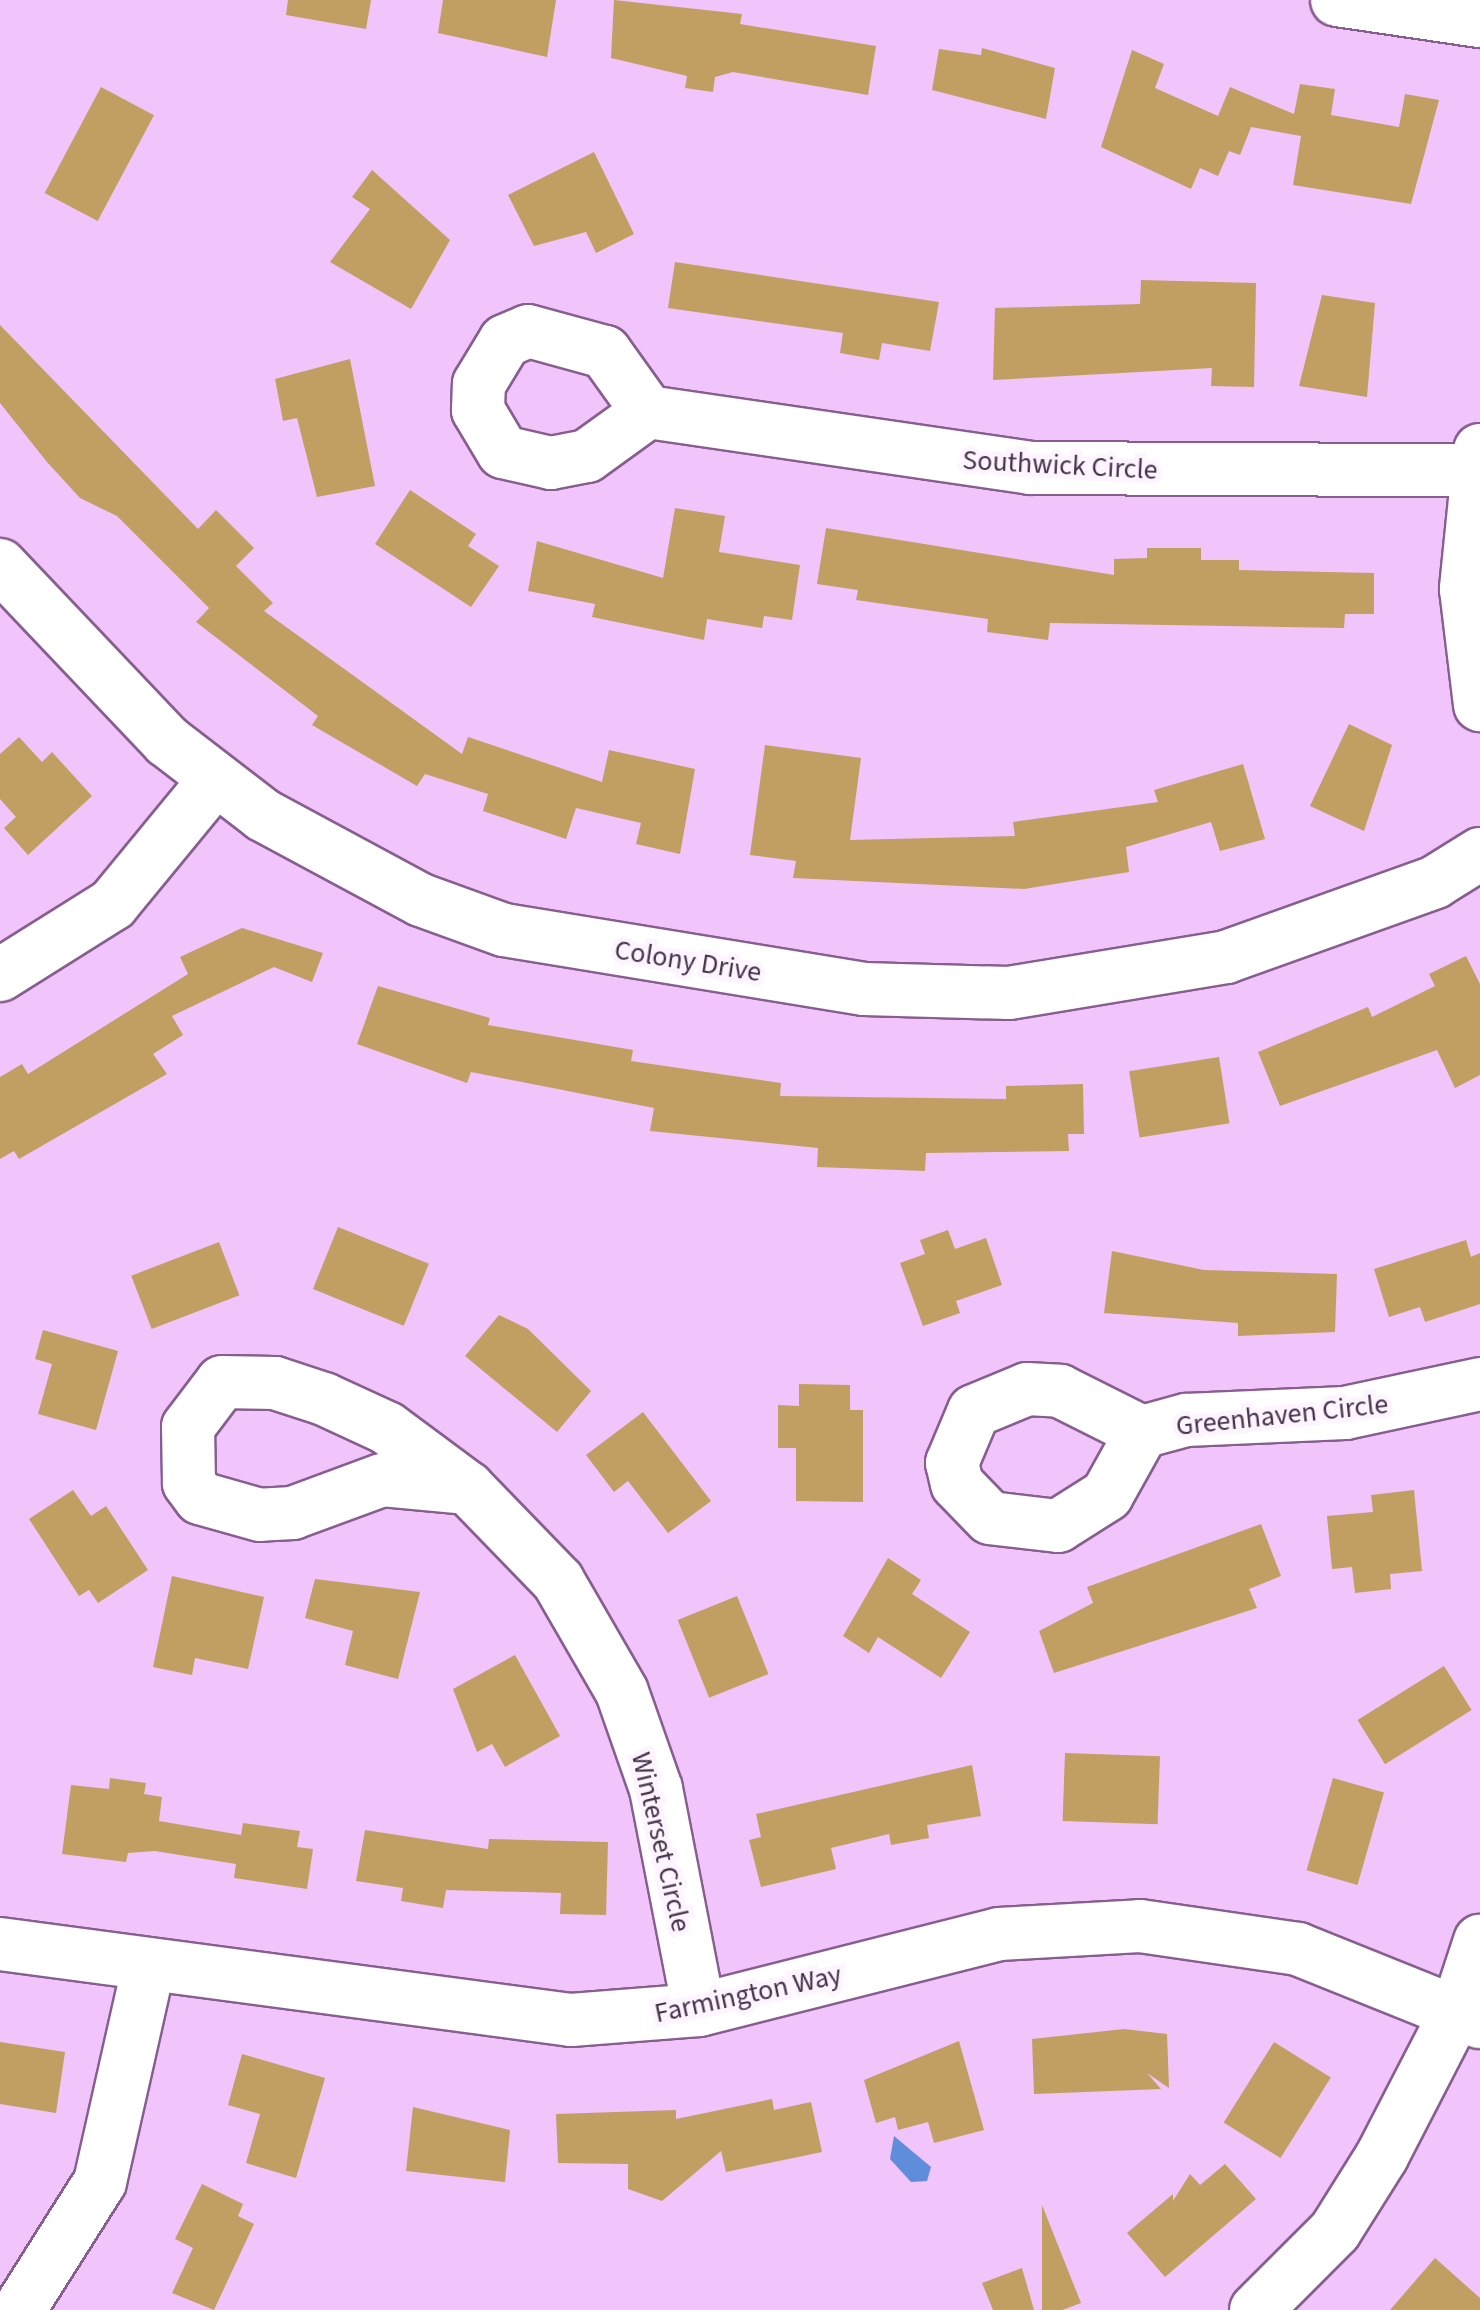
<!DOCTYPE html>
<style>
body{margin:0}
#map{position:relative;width:1480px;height:2310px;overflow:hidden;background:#f1c4fb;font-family:"Source Sans 3",sans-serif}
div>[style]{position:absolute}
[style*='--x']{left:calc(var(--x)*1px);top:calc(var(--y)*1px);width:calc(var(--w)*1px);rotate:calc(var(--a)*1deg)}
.water>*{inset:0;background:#5f8ddb}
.building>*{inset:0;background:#c19f63;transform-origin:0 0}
.roads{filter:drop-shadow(2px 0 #875f8f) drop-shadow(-2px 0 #875f8f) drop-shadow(0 2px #875f8f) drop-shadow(0 -2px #875f8f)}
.minor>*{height:52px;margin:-26px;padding:0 26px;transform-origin:26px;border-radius:26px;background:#fff}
span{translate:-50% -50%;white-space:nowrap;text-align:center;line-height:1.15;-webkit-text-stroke:10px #fdf4ff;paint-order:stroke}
.street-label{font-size:28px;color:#453349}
</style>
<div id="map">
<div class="water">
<div style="clip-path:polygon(894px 2136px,931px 2167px,927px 2181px,911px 2182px,890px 2159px)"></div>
</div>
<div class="building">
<div style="clip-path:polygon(288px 0,371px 0,366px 29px,286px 15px)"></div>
<div style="clip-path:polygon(443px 0,556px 0,547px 57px,438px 33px)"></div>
<div style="clip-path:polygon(614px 0,742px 14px,740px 24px,876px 46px,868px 95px,733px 72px,715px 77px,713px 92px,685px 88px,687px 76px,611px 58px)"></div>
<div style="clip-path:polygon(982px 48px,1055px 68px,1046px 119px,932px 90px,939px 49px,981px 55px)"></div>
<div style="clip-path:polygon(1132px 50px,1164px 64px,1155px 88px,1218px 116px,1230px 87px,1294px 114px,1300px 84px,1335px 89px,1331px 115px,1399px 127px,1405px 94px,1439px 100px,1411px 204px,1293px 185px,1301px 136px,1251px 127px,1240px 155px,1229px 151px,1218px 176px,1200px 168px,1191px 189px,1101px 147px)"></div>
<div style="left:101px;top:87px;width:60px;height:120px;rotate:28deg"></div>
<div style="clip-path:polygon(594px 152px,634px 234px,596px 253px,586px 232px,534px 246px,508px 195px)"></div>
<div style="clip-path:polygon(372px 170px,450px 240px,411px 309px,330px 262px,370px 209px,352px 197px)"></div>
<div style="clip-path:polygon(675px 262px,939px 302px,930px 351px,882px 343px,879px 360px,840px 353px,843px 333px,668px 308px)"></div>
<div style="clip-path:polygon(1141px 280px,1256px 283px,1254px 387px,1211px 386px,1212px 368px,993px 380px,995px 308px,1140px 304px)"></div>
<div style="clip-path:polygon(1322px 295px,1375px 303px,1367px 397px,1299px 386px)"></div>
<div style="clip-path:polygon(0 325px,198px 529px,216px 510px,254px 548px,236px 566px,273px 603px,264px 611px,462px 754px,468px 737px,602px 782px,609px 750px,695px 769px,680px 854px,636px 844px,641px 823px,576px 808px,566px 839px,483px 811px,488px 794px,425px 774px,417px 786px,312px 725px,318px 716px,196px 622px,209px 608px,117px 516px,80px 498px,47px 462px,0 403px)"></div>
<div style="clip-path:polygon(350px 359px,375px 486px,317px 497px,297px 418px,283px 421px,275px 379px)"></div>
<div style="clip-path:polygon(410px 490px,476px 534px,468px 546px,499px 566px,471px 607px,375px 544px)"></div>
<div style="clip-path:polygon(675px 508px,725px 516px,719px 552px,800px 565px,792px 620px,764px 616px,762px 628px,707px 619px,704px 640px,592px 617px,595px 604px,528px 591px,537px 541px,663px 578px)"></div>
<div style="clip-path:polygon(826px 528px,1114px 575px,1114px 559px,1147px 558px,1147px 548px,1201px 548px,1201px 560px,1239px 560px,1239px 570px,1374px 573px,1374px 614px,1345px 614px,1344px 628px,1050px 623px,1048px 640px,987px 632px,988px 619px,856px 600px,858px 590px,817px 584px)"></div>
<div style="clip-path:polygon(1349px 724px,1392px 745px,1364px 831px,1310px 806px)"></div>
<div style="clip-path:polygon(19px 737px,42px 762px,52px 752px,92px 796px,28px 855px,4px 828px,16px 817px,0 799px,0 754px)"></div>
<div style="clip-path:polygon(765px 745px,861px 758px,850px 840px,1015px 836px,1013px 822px,1158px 802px,1154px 790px,1243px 764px,1265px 839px,1220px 851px,1211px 822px,1126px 847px,1129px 872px,1024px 889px,793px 878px,796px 861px,750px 855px)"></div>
<div style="clip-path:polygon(242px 928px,323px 953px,312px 982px,274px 967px,172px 1016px,183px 1035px,153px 1054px,167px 1074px,19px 1159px,14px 1151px,0 1159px,0 1077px,22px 1064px,28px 1074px,188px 974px,180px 957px)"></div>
<div style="clip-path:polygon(1466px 956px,1480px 984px,1480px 1075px,1455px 1088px,1437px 1050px,1280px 1106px,1258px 1052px,1368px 1007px,1372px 1017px,1435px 986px,1429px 974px)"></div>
<div style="clip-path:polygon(378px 986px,490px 1018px,488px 1025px,633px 1050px,631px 1061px,781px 1083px,780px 1096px,1006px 1099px,1006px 1086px,1083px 1084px,1084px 1134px,1068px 1134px,1069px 1151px,926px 1153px,925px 1171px,817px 1167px,818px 1148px,650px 1131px,654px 1108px,471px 1072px,467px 1083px,357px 1044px)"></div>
<div style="left:1219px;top:1057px;width:67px;height:91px;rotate:81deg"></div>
<div style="left:338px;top:1227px;width:98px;height:67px;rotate:22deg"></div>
<div style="clip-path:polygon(948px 1230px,955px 1249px,986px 1238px,1002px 1285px,956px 1301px,960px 1313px,923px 1326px,900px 1263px,925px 1254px,920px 1240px)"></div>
<div style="clip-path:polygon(1466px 1240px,1471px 1257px,1480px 1253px,1480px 1304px,1425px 1322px,1420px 1307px,1389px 1317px,1374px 1269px)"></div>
<div style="left:219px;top:1242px;width:57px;height:94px;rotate:69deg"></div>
<div style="clip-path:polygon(1112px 1251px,1204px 1270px,1337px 1274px,1335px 1332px,1238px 1336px,1238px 1323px,1104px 1313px)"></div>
<div style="clip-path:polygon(499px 1315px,528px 1329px,591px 1391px,557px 1432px,465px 1356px)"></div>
<div style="clip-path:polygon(43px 1330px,118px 1351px,96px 1430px,38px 1414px,52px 1364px,35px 1359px)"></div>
<div style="clip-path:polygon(799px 1384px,850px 1385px,850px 1410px,863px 1410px,863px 1502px,796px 1501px,796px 1448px,778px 1448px,778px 1405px,799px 1406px)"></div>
<div style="clip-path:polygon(643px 1412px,711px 1501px,668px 1533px,628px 1481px,614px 1492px,586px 1455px)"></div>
<div style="clip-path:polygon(73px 1490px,91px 1516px,106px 1506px,148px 1570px,98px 1603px,89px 1590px,79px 1596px,29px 1519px)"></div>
<div style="clip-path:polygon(1414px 1490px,1422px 1571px,1390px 1574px,1391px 1589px,1355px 1593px,1352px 1567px,1332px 1569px,1327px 1516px,1373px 1512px,1371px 1495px)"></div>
<div style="clip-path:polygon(1261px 1524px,1281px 1576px,1249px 1589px,1257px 1608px,1054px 1673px,1039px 1631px,1093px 1603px,1087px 1587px)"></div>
<div style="clip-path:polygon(888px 1558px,921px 1580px,912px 1594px,970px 1632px,941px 1678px,878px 1637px,869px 1653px,843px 1636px)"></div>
<div style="clip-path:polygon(172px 1576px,264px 1597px,248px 1669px,195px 1658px,192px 1675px,153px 1667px)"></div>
<div style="clip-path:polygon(315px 1579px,420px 1592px,398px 1679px,345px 1665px,353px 1631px,305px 1618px)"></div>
<div style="left:737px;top:1596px;width:84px;height:64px;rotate:68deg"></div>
<div style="clip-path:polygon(515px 1655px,560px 1736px,505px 1767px,492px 1744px,477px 1752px,453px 1689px)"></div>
<div style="left:1444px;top:1666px;width:52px;height:102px;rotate:58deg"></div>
<div style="left:1065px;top:1753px;width:95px;height:68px;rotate:2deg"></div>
<div style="clip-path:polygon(972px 1765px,981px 1816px,927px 1825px,929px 1838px,891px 1845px,889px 1834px,831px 1848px,836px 1869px,761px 1887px,749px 1840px,761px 1837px,756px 1814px)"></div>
<div style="clip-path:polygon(110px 1778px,146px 1783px,144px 1794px,162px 1797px,159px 1821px,241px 1835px,243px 1823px,300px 1831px,297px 1847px,313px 1849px,307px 1889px,234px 1878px,236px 1864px,155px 1851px,128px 1853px,126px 1862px,62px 1854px,71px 1785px,109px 1789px)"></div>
<div style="left:1333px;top:1778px;width:53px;height:96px;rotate:16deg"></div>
<div style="clip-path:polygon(365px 1830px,488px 1849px,489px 1839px,608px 1842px,606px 1915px,560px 1914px,561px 1893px,446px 1890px,443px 1908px,401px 1901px,403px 1888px,356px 1881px)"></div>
<div style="clip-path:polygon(1124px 2029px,1167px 2034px,1169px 2088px,1147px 2073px,1161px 2089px,1034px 2094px,1032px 2039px)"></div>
<div style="clip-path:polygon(959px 2041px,984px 2130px,934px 2143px,928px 2122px,898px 2130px,895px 2117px,876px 2123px,864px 2080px)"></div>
<div style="clip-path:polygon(0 2042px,65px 2052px,56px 2113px,0 2104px)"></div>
<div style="left:1274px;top:2042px;width:67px;height:95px;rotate:32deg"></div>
<div style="clip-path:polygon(242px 2054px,325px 2078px,296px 2178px,246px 2163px,260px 2114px,228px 2105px)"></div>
<div style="clip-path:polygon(772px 2099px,774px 2110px,811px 2102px,822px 2152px,726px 2172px,721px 2151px,662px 2201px,628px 2189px,628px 2164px,558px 2163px,556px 2114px,676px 2110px,676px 2119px)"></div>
<div style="clip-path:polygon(413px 2107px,510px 2130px,505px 2182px,406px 2171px)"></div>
<div style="clip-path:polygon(1225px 2164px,1256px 2199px,1165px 2277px,1127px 2233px,1173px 2194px,1173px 2201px,1190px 2174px,1200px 2185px)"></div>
<div style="clip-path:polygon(202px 2184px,243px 2204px,238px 2216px,254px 2224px,214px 2310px,172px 2293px,193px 2248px,175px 2239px)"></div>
<div style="clip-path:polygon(1042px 2205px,1081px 2303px,1062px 2310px,1042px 2310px)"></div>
<div style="clip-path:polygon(1435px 2258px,1480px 2298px,1480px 2310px,1390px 2310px)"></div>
<div style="clip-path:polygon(1022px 2268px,1034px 2310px,993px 2310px,982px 2283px)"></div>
</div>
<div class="roads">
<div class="minor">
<div style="--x:1337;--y:0;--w:145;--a:8.4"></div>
<div style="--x:528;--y:331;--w:80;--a:15.3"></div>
<div style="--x:605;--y:352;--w:74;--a:54.4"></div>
<div style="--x:648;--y:412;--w:75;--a:144.2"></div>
<div style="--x:587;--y:456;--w:37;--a:169"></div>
<div style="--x:551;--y:463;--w:49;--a:-167.1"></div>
<div style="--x:503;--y:452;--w:49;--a:-120.8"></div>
<div style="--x:478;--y:410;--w:26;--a:-88"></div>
<div style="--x:479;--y:384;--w:50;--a:-58.8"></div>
<div style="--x:505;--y:341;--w:25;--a:-23"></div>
<div style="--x:648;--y:412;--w:386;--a:8.3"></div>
<div style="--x:1030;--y:468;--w:447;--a:0.3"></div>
<div style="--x:1480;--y:450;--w:140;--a:95.8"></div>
<div style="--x:1466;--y:589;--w:117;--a:83.1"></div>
<div style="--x:0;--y:565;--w:243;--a:46.5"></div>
<div style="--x:167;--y:741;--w:121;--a:37.6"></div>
<div style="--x:263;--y:815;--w:179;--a:28.3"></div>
<div style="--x:421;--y:900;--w:88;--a:19.9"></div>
<div style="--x:504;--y:930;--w:365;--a:9.3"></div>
<div style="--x:864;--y:989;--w:145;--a:1.6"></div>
<div style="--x:1009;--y:993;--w:220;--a:-9.4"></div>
<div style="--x:1226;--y:957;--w:222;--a:-19.7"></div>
<div style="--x:1435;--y:882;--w:53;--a:-31.9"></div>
<div style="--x:0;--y:975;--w:133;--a:-32.1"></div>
<div style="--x:113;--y:904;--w:161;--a:-50.6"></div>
<div style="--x:222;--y:1382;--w:53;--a:1.1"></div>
<div style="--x:275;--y:1383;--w:52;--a:18.1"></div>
<div style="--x:324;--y:1399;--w:69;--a:24.7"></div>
<div style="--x:387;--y:1428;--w:101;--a:36.5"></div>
<div style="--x:468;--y:1488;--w:86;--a:-174.7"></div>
<div style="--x:382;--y:1480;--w:95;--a:159.7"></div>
<div style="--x:293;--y:1513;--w:33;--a:177"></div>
<div style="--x:260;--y:1515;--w:62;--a:-164.2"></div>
<div style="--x:200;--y:1498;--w:19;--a:-126"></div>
<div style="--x:189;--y:1483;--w:56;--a:-91"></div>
<div style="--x:188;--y:1427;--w:56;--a:-52.9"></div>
<div style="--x:1027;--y:1389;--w:33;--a:3"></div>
<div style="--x:1060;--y:1391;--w:92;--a:26.6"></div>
<div style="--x:1142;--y:1432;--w:72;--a:119.1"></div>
<div style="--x:1107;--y:1495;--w:58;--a:147.7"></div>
<div style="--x:1058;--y:1526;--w:68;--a:-173.3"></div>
<div style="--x:990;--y:1518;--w:47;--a:-134.1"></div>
<div style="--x:957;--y:1484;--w:22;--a:-103"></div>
<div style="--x:952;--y:1463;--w:56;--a:-67.1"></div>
<div style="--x:974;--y:1411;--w:57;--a:-22.5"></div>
<div style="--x:1142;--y:1432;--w:46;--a:-15.3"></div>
<div style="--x:1186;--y:1420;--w:159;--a:-2.5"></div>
<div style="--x:1345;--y:1413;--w:138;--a:-12.1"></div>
<div style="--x:468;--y:1488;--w:129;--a:45.9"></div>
<div style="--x:558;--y:1581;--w:128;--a:60"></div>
<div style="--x:622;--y:1692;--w:103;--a:70.7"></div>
<div style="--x:656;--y:1789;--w:225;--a:79"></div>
<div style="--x:0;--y:1944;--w:576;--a:7.58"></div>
<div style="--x:571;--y:2020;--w:128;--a:-4.5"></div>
<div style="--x:699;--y:2010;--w:309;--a:-14.2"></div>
<div style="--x:999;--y:1934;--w:141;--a:-3.2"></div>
<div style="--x:1140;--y:1926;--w:160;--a:8.3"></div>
<div style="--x:1298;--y:1949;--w:196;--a:21.9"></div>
<div style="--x:19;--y:2310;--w:151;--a:-57.7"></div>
<div style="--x:100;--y:2182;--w:222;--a:-77.3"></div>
<div style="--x:1256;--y:2310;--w:112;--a:-45"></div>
<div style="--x:1335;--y:2231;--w:89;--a:-57.9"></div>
<div style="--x:1382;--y:2156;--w:163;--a:-62.7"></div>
<div style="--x:1457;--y:2011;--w:74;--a:-71.8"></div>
</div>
</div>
<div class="street-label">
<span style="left:1060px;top:465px;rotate:3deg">Southwick Circle</span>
<span style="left:688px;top:961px;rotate:9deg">Colony Drive</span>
<span style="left:1282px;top:1415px;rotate:-6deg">Greenhaven Circle</span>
<span style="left:661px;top:1842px;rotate:77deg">Winterset Circle</span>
<span style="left:748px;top:1994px;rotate:-12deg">Farmington Way</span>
</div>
</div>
